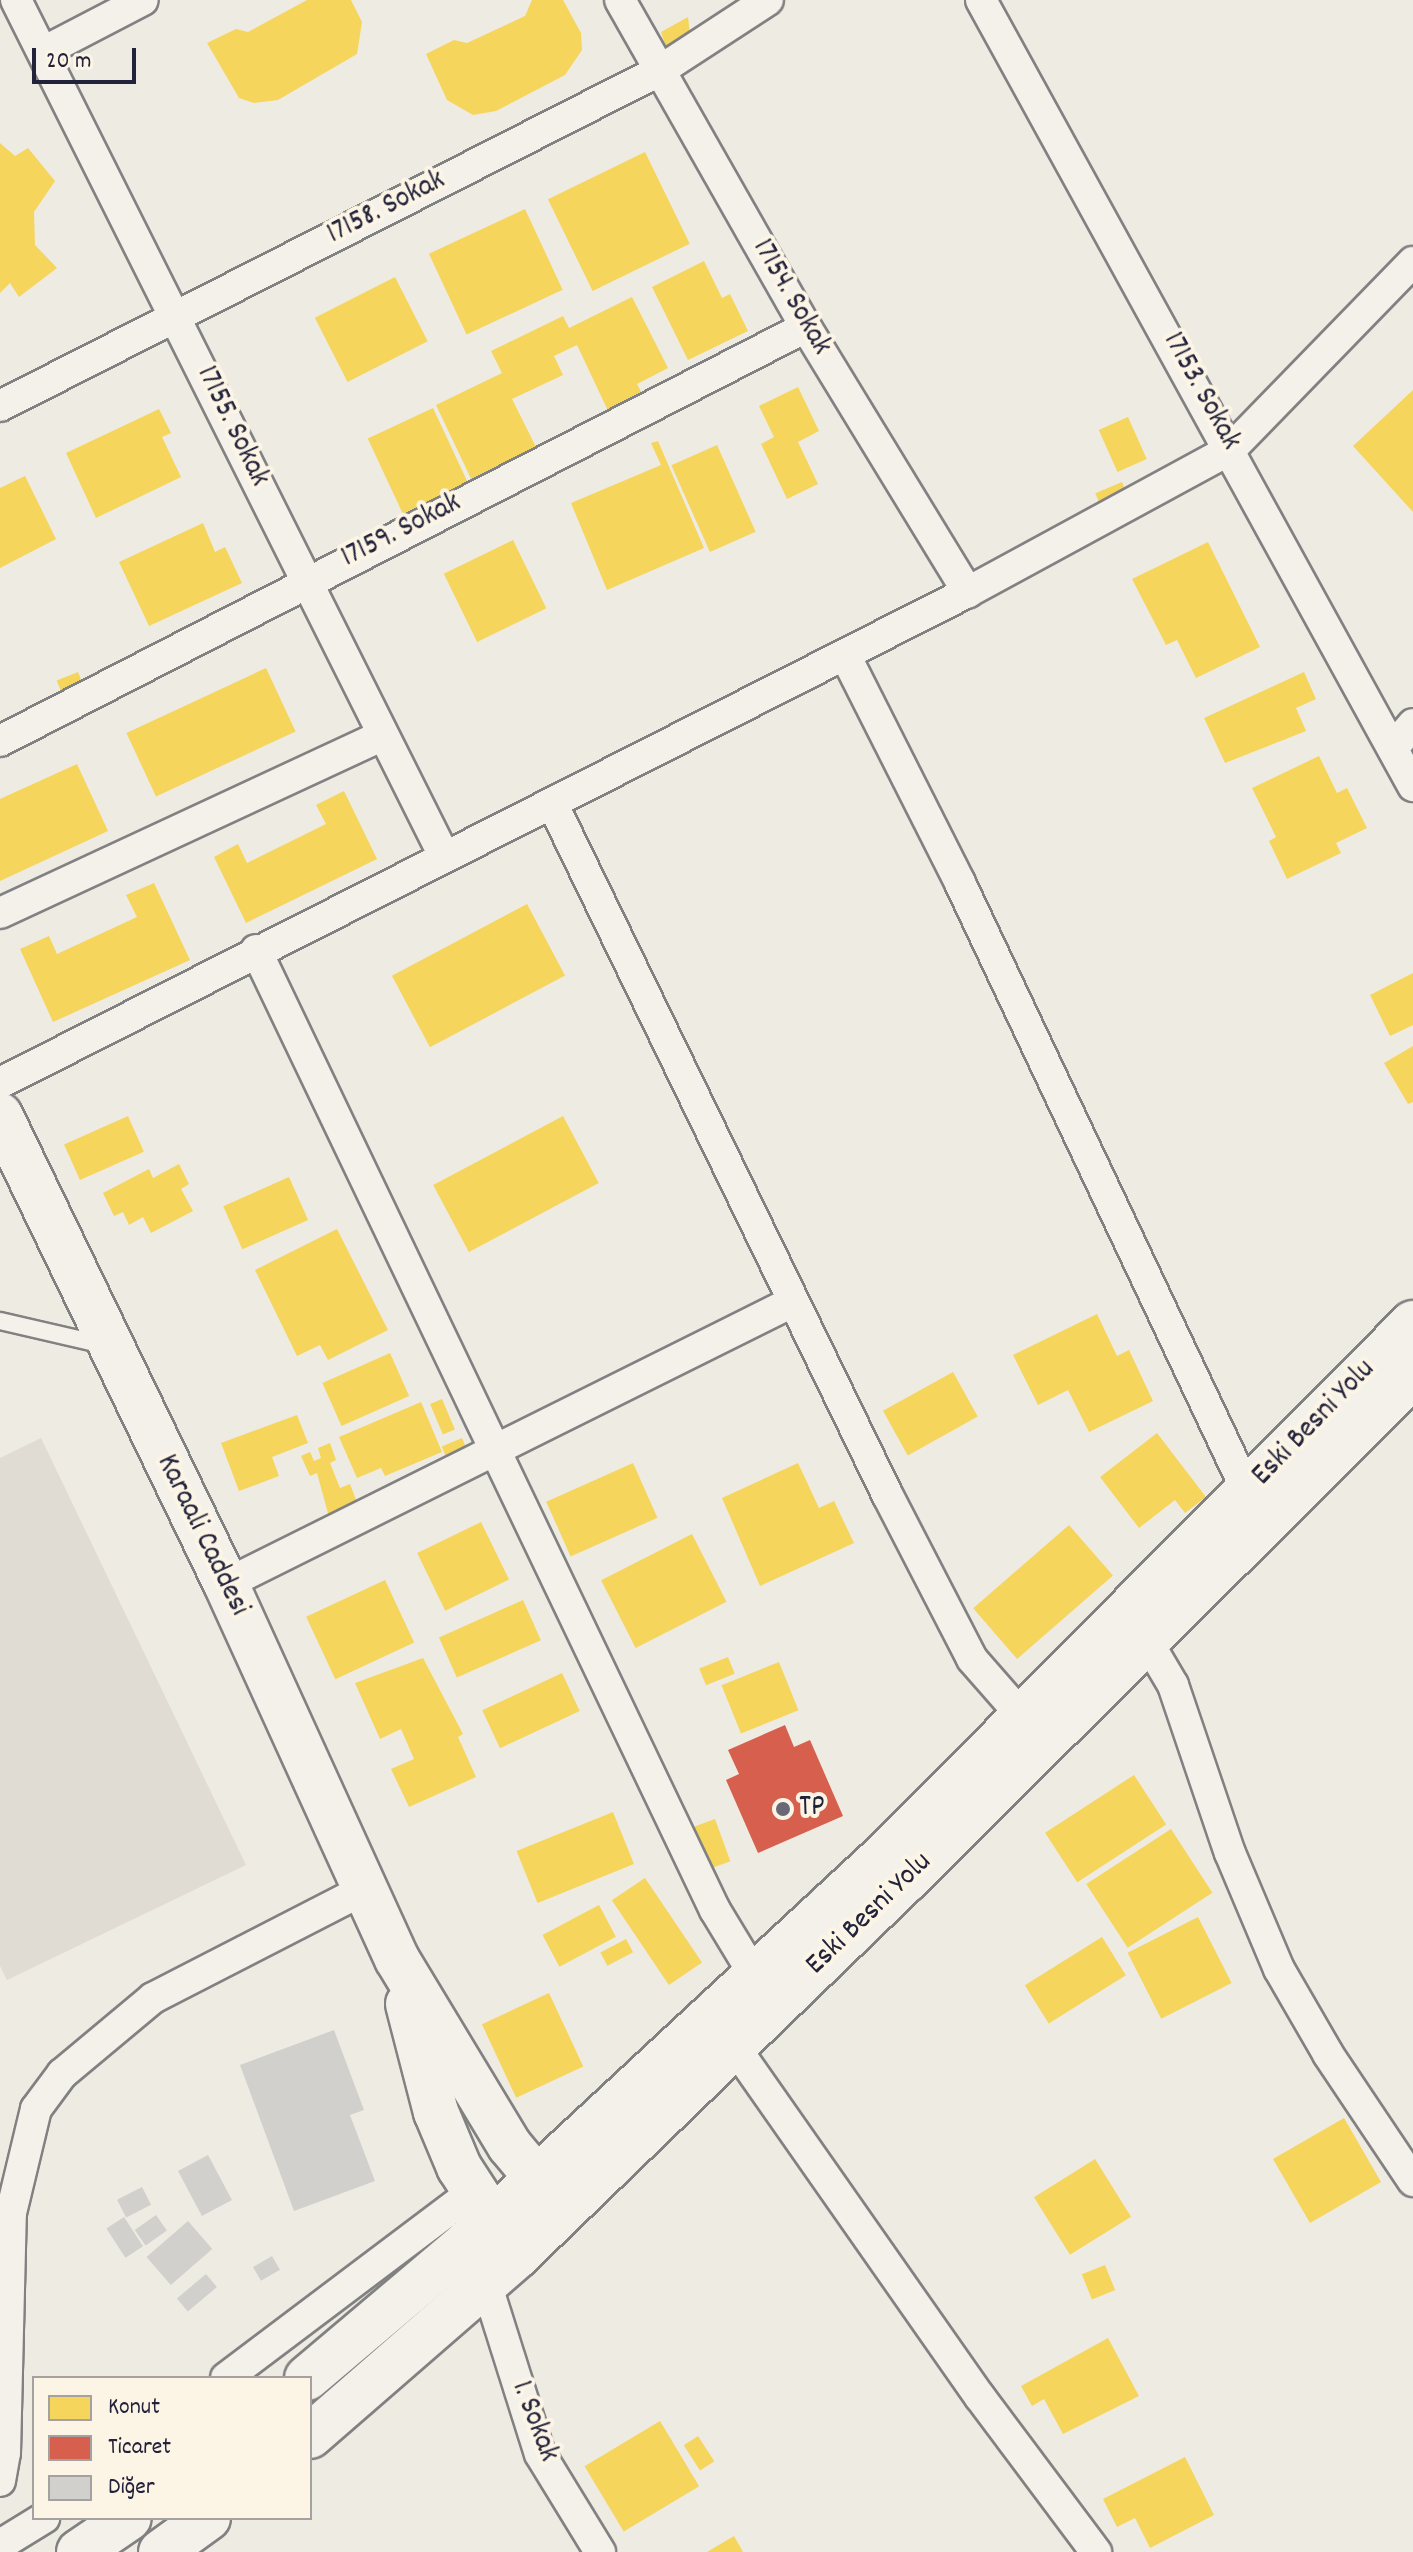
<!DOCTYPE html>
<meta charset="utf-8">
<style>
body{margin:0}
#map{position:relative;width:1413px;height:2552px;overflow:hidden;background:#eeebe3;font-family:Dekko,sans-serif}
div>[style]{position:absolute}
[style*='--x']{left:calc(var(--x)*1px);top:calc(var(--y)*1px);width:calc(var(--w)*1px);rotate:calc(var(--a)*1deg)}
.green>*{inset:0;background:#e0dcd3}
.homes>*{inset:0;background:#f6d55c;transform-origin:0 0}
.shops>*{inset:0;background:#d6604d}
.building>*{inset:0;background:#d2d0cc;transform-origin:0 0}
.roads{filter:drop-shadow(2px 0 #828182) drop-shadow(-2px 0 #828182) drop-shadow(0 2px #828182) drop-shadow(0 -2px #828182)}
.lane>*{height:16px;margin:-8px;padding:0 8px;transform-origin:8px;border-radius:8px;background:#f4f1eb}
.street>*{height:30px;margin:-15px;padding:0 15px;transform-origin:15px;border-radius:15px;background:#f4f1eb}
.secondary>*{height:44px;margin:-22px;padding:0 22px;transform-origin:22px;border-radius:22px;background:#f4f1eb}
.dots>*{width:22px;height:22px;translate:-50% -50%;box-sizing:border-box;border:4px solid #fcf5e5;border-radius:50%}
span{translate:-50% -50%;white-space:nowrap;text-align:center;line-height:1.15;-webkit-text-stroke:8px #fcf5e5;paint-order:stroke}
.street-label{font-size:30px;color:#22223b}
.poi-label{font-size:30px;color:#22223b}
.left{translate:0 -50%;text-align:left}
.legend{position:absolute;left:32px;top:2376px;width:280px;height:144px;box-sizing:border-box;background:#fcf5e5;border:2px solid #a5a1a1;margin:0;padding:10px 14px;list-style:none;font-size:24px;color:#22223b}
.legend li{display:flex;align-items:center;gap:16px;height:40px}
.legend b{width:40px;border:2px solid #a5a1a1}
.scale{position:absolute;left:32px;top:48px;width:104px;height:36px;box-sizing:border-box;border:4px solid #22223b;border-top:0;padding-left:10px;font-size:24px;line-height:28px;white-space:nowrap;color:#22223b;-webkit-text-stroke:6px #fcf5e5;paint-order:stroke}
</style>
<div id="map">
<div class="green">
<div style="clip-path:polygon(41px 1438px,246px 1865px,7px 1980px,0 1966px,0 1458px)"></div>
</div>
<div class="homes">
<div style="clip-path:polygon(307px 0,351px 0,362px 22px,357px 54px,278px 100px,254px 103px,239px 98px,207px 43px,236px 29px,248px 32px)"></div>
<div style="clip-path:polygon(563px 0,581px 33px,582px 50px,565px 75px,496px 111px,473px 115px,447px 100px,426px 54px,454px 40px,467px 43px,525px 16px,532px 0)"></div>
<div style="clip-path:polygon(688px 17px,691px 44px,668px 54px,661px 32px)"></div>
<div style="clip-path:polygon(0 143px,15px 156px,28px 148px,55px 181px,34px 212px,35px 245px,57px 268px,19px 297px,10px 283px,0 293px)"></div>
<div style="left:645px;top:152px;width:102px;height:108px;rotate:64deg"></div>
<div style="left:525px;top:209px;width:89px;height:106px;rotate:65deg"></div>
<div style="clip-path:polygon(704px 261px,722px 298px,730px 294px,748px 331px,688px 360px,652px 287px)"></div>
<div style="left:395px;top:277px;width:72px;height:90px;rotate:63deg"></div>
<div style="clip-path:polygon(632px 297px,668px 368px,637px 384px,644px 397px,610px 415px,577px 345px,554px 356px,563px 375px,512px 399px,539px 453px,474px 485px,436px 405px,502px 373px,491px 351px,563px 316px,569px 328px)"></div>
<div style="clip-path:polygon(798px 387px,819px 431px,798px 442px,818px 484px,787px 499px,761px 444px,774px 437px,759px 406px)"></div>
<div style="clip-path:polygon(1413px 390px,1413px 512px,1353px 446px)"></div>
<div style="left:433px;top:408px;width:87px;height:72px;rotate:65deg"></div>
<div style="clip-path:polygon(159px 409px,171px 433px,162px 437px,181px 477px,96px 518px,66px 453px)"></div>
<div style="left:1128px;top:417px;width:46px;height:32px;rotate:66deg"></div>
<div style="clip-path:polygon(658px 441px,704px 548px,607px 590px,571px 503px,661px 465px,651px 443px)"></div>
<div style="left:717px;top:445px;width:95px;height:50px;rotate:66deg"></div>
<div style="clip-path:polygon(25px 476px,56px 539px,0 568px,0 488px)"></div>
<div style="left:1122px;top:482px;width:13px;height:29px;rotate:67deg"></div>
<div style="clip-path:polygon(203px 523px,215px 552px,225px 547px,242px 583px,149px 626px,119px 562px)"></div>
<div style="left:513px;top:540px;width:76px;height:77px;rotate:64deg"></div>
<div style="clip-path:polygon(1208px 542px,1260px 647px,1196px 678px,1177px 640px,1166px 645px,1132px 579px)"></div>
<div style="left:266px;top:668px;width:70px;height:154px;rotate:65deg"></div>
<div style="left:78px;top:672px;width:18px;height:23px;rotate:68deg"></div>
<div style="clip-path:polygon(1304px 672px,1316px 699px,1296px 708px,1306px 731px,1225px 763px,1204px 718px)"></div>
<div style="clip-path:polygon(1319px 756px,1337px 793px,1347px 788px,1367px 828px,1336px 843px,1341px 853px,1287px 879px,1269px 841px,1276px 837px,1252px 788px)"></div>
<div style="clip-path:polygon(77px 764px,108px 831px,0 881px,0 799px)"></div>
<div style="clip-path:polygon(344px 791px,377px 859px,246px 923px,214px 857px,238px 844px,247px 863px,326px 824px,316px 805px)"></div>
<div style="clip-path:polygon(154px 883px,190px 960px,53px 1022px,20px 949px,49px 936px,57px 954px,137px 917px,126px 895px)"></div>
<div style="left:527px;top:904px;width:81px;height:153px;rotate:62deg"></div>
<div style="clip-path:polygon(1413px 973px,1413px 1025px,1390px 1036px,1370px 995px)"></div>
<div style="clip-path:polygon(1413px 1046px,1413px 1102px,1408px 1104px,1384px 1063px)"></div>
<div style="left:128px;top:1116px;width:39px;height:70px;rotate:66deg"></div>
<div style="left:563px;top:1116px;width:76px;height:147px;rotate:62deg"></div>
<div style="clip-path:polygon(179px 1164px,189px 1184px,181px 1189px,193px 1211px,151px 1233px,143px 1217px,129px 1225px,123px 1212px,114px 1216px,103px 1193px,149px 1169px,153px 1178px)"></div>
<div style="left:289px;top:1177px;width:47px;height:72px;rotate:66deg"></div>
<div style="clip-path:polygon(337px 1229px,388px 1330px,328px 1360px,320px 1345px,297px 1356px,255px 1270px)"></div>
<div style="clip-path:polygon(1097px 1314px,1117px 1356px,1129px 1350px,1153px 1401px,1089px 1432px,1068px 1390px,1038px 1405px,1013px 1355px)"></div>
<div style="left:390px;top:1353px;width:47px;height:74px;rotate:66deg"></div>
<div style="left:953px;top:1372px;width:51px;height:80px;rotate:61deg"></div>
<div style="left:442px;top:1399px;width:33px;height:13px;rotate:67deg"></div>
<div style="clip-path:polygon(421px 1402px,442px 1452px,385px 1476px,381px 1468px,357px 1478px,339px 1437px)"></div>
<div style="clip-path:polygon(297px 1415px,308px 1443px,272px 1457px,279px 1476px,239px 1491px,221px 1443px)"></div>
<div style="clip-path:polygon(1157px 1433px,1206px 1497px,1185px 1513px,1175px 1500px,1139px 1528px,1100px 1477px)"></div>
<div style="left:462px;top:1438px;width:15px;height:22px;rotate:67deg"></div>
<div style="clip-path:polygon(330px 1443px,336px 1460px,330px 1463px,340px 1488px,350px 1484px,358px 1505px,329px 1517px,317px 1473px,310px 1476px,301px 1456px,310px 1452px,314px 1461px,321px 1458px,318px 1448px)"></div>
<div style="left:633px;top:1463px;width:60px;height:95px;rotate:66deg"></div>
<div style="clip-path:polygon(798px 1463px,819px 1508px,834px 1501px,854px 1543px,760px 1586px,722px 1498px)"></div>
<div style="left:481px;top:1522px;width:64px;height:71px;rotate:64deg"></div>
<div style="left:1069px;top:1525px;width:67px;height:127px;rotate:49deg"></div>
<div style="left:692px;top:1534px;width:76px;height:102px;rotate:63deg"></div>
<div style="left:385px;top:1580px;width:69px;height:87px;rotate:65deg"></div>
<div style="left:523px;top:1600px;width:44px;height:92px;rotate:66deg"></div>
<div style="left:728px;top:1657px;width:18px;height:31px;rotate:68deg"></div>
<div style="clip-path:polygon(423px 1658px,463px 1734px,458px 1737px,476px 1777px,409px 1807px,391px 1769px,414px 1759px,401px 1729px,380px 1739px,355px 1683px)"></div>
<div style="left:779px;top:1662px;width:52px;height:62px;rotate:68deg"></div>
<div style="left:562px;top:1673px;width:42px;height:88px;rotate:65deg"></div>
<div style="left:1134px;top:1775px;width:59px;height:106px;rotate:57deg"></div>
<div style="left:613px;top:1812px;width:56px;height:104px;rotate:68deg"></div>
<div style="left:715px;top:1819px;width:45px;height:24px;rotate:70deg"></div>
<div style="left:1171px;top:1829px;width:76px;height:101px;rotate:57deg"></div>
<div style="left:645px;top:1878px;width:102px;height:40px;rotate:56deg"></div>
<div style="left:599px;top:1905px;width:36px;height:64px;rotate:62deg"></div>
<div style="left:1198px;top:1917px;width:74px;height:79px;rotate:63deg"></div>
<div style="left:1102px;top:1937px;width:45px;height:91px;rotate:58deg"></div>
<div style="left:626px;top:1939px;width:15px;height:29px;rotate:62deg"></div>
<div style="left:549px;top:1993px;width:81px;height:74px;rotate:65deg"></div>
<div style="left:1344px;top:2118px;width:74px;height:82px;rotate:60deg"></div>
<div style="left:1095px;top:2159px;width:68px;height:72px;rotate:58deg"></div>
<div style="left:1105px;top:2265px;width:27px;height:25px;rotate:68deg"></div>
<div style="clip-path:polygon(1108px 2338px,1139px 2396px,1063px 2434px,1044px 2399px,1032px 2406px,1021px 2386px)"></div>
<div style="left:660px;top:2421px;width:76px;height:88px;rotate:59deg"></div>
<div style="left:698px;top:2436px;width:30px;height:17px;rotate:57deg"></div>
<div style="clip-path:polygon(1185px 2457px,1214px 2515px,1150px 2548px,1135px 2518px,1117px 2527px,1103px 2499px)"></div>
<div style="clip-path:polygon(734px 2536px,743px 2552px,707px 2552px)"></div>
</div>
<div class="shops">
<div style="clip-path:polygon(785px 1725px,794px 1747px,810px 1740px,843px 1816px,758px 1853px,726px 1780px,739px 1774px,728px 1750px)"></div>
</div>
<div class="building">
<div style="clip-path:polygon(334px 2030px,364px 2110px,350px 2115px,375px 2181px,294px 2211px,240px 2065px)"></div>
<div style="left:208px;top:2155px;width:51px;height:34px;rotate:62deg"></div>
<div style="left:142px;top:2187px;width:20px;height:28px;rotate:63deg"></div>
<div style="left:156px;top:2215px;width:19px;height:26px;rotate:55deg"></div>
<div style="left:124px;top:2217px;width:35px;height:21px;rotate:57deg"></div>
<div style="left:188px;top:2221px;width:37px;height:55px;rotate:49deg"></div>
<div style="left:272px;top:2256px;width:16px;height:22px;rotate:60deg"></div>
<div style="left:206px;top:2274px;width:17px;height:38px;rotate:50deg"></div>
</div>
<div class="roads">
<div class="lane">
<div style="--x:0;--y:1321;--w:107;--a:13"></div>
</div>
<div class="street">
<div style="--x:16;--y:0;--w:957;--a:63.43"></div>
<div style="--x:620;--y:0;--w:376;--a:60.4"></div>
<div style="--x:806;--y:327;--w:311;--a:58.6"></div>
<div style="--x:981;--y:0;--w:897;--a:61.21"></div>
<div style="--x:45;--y:51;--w:110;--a:-27.5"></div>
<div style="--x:0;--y:406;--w:739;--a:-26.95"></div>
<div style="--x:659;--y:71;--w:130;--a:-33.1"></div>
<div style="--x:845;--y:655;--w:255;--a:63.2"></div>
<div style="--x:960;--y:883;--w:675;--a:64.73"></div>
<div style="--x:0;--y:741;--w:906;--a:-27.19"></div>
<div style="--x:1393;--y:748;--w:31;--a:-50"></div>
<div style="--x:553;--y:805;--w:768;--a:64.14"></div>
<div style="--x:888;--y:1496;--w:183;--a:62.7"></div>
<div style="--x:972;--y:1659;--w:74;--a:48.8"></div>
<div style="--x:0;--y:913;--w:421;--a:-24.9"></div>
<div style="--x:256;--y:950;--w:1064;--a:64.45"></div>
<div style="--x:715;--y:1910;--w:77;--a:58.8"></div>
<div style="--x:0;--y:1083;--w:1085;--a:-26.9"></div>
<div style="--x:968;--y:592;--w:299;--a:-28.5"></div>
<div style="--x:1231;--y:449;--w:261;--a:-45.8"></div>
<div style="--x:226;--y:1584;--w:632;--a:-26.48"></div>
<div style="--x:1147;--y:1641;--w:51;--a:59.4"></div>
<div style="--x:1173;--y:1685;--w:177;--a:71.3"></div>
<div style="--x:1230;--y:1853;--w:126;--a:67.1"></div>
<div style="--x:1279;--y:1969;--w:98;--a:60"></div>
<div style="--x:1328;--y:2054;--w:153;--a:56.2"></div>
<div style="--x:734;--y:2046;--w:429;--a:55"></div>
<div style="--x:980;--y:2397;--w:194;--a:53.2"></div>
<div style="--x:486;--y:2283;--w:179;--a:72.5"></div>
<div style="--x:540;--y:2454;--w:115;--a:58.5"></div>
<div style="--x:226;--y:2378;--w:311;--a:-37"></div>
<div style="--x:0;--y:2481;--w:28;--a:-80"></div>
<div style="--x:5;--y:2453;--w:240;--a:-88.6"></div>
<div style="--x:11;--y:2213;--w:107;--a:-76.5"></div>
<div style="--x:36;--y:2109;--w:44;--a:-53.4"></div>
<div style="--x:62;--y:2074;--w:119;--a:-39.9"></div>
<div style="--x:153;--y:1998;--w:238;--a:-27.2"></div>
<div style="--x:0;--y:2545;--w:52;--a:-31.5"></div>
</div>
<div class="secondary">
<div style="--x:0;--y:1115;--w:521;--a:64.27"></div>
<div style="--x:226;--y:1584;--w:412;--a:65.5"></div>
<div style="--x:397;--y:1959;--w:218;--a:58.9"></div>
<div style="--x:510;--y:2146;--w:70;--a:50.2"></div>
<div style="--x:408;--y:2004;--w:112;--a:75.5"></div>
<div style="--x:436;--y:2112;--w:60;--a:67.3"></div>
<div style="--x:459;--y:2167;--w:88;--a:57"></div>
<div style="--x:307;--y:2378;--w:212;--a:-40.2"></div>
<div style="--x:469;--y:2241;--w:573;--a:-42.88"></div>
<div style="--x:889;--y:1851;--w:744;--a:-45.22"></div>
<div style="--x:310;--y:2436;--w:274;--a:-41"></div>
<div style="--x:517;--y:2256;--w:541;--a:-44.03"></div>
<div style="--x:906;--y:1880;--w:715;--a:-44.83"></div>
<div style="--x:79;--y:2552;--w:60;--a:-34.2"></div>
<div style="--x:161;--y:2552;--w:58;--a:-35.9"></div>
</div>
</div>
<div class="dots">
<div style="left:783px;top:1809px;background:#696876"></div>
</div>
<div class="street-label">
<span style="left:387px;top:209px;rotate:-27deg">17158. Sokak</span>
<span style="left:790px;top:298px;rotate:60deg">17154. Sokak</span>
<span style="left:1200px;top:392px;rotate:61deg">17153. Sokak</span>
<span style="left:231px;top:427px;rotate:64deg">17155. Sokak</span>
<span style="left:402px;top:532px;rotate:-27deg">17159. Sokak</span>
<span style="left:1315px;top:1424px;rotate:-46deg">Eski Besni Yolu</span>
<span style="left:201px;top:1536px;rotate:64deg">Karaali Caddesi</span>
<span style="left:870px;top:1915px;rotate:-44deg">Eski Besni Yolu</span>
<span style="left:533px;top:2422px;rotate:69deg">1. Sokak</span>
</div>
<div class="poi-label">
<span class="left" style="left:799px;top:1809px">TP</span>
</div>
<ul class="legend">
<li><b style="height:22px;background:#f6d55c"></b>Konut</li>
<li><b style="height:22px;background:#d6604d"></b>Ticaret</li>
<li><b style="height:22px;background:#d2d0cc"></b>Diğer</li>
</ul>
<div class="scale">20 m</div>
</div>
